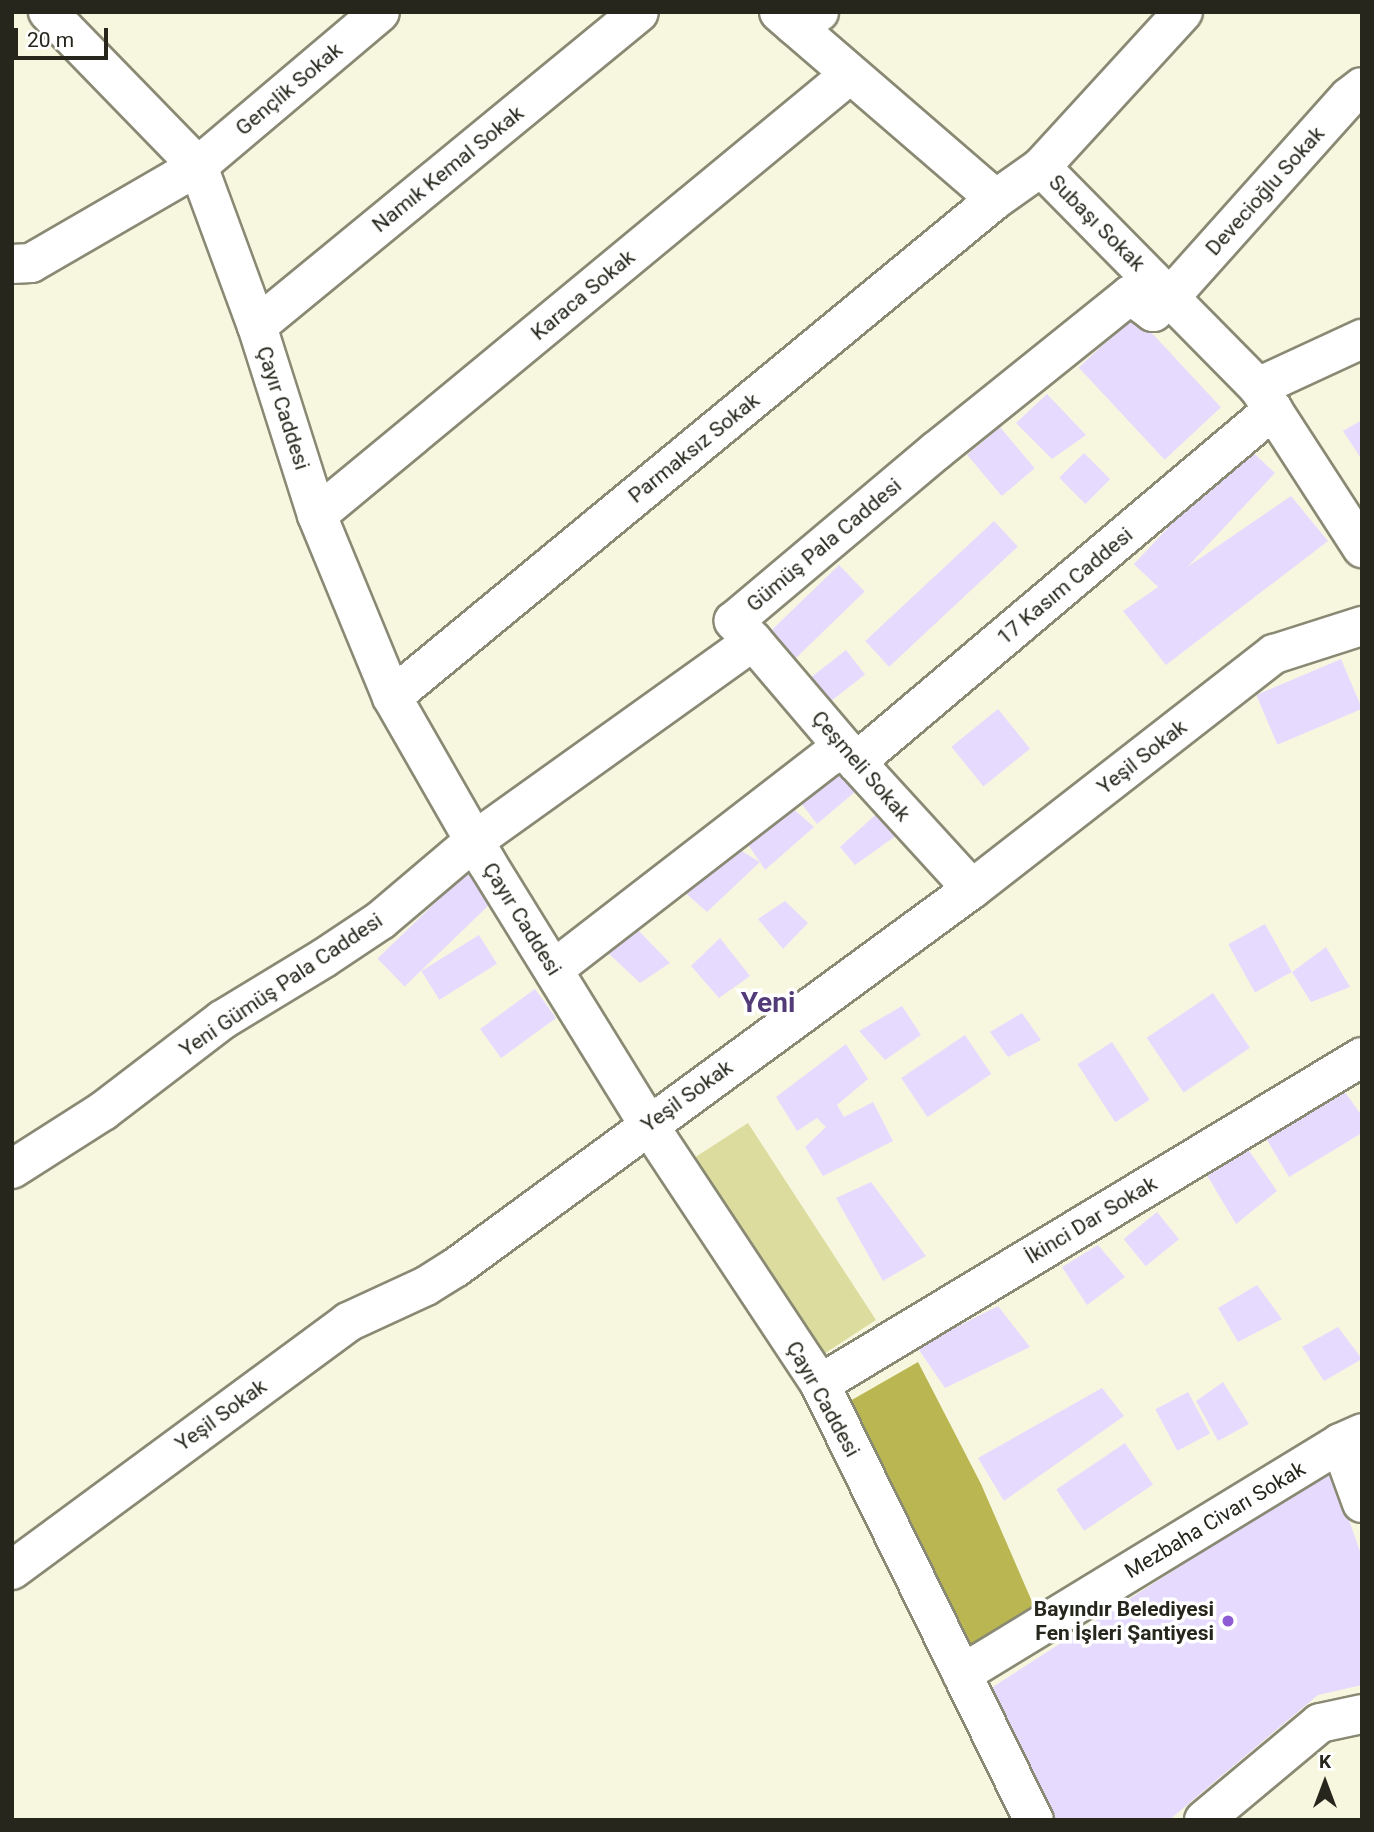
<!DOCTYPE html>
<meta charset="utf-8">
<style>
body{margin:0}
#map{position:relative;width:1374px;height:1832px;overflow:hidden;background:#f7f7e0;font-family:Roboto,sans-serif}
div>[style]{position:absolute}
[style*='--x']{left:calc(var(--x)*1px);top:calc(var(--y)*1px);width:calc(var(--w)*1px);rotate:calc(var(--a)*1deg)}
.green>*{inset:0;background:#dddc9f;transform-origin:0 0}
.forest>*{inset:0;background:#bab651}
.building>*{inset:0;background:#e6dbfe;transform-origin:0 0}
.roads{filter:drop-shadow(2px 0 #898974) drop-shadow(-2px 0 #898974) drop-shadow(0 2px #898974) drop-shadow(0 -2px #898974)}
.minor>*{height:38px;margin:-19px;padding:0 19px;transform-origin:19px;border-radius:19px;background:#fff}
.tertiary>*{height:38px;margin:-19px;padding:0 19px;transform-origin:19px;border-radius:19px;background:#fff}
.dots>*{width:19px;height:19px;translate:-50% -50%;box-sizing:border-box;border:4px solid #fff;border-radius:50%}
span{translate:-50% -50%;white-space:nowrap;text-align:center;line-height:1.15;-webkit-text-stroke:7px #fff;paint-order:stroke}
.street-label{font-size:21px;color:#26261d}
.poi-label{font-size:21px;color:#26261d;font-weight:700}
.right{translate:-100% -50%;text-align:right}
.district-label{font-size:28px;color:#523b78;font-weight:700}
.frame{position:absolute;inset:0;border:14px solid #26261d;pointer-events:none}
.north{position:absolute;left:1290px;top:1748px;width:70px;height:70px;-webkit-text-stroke:5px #fff;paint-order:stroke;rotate:0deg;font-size:19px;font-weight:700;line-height:28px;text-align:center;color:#26261d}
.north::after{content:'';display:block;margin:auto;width:24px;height:32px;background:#26261d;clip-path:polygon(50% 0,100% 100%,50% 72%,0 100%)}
.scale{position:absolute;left:14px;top:28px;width:94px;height:32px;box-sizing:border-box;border:4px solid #26261d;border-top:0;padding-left:9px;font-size:21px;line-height:24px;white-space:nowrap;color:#26261d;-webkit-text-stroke:5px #fff;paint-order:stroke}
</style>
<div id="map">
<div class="green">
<div style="left:748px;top:1123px;width:235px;height:64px;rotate:57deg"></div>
</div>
<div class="forest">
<div style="clip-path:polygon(918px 1362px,981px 1484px,1037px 1613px,973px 1649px,850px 1401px)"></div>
</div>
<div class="building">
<div style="left:1135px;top:315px;width:126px;height:77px;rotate:47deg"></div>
<div style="clip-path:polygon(1047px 394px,1086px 435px,1052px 459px,1016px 423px)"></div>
<div style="clip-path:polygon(1362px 420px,1362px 460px,1343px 431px)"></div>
<div style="left:1000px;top:427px;width:54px;height:43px;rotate:50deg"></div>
<div style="left:1245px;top:445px;width:41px;height:163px;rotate:43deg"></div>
<div style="left:1084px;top:453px;width:37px;height:35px;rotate:45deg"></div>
<div style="clip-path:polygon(1291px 496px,1328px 541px,1166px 665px,1123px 611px)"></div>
<div style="left:994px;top:521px;width:35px;height:176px;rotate:47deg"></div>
<div style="left:839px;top:565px;width:37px;height:97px;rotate:46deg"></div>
<div style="left:846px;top:650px;width:31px;height:48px;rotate:52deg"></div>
<div style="left:1341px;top:659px;width:54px;height:92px;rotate:67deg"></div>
<div style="left:998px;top:709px;width:51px;height:60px;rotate:51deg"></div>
<div style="clip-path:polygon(840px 766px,862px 786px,817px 824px,797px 798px)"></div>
<div style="clip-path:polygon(790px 806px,814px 827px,765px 870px,760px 862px,707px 912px,682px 890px,735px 847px,760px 862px,744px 839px)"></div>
<div style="clip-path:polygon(883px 808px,904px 830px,855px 865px,840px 847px)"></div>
<div style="left:466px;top:873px;width:39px;height:123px;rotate:46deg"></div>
<div style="clip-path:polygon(785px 901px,808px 923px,783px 949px,758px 919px)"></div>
<div style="left:1265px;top:924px;width:55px;height:42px;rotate:61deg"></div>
<div style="clip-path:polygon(637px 929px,670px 963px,640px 983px,607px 952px)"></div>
<div style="left:479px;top:935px;width:34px;height:68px;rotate:58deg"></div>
<div style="clip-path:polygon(720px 938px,750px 976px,719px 998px,691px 966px)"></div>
<div style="clip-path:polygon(1326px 947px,1350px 987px,1311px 1002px,1292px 972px)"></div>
<div style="left:535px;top:989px;width:36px;height:68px;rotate:54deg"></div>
<div style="left:1213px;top:993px;width:66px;height:80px;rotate:56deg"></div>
<div style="clip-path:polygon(902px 1006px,921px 1035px,885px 1060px,859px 1031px)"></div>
<div style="clip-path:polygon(1022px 1013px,1041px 1040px,1008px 1057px,990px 1032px)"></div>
<div style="left:965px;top:1035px;width:47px;height:77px;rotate:56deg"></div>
<div style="left:1112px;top:1042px;width:69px;height:41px;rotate:57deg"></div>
<div style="clip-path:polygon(846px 1044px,868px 1079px,837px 1105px,844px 1117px,873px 1102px,893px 1141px,823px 1176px,805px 1147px,826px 1127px,817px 1118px,797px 1131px,776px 1097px)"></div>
<div style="clip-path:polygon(1342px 1088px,1362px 1116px,1362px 1133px,1289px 1177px,1264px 1135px)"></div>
<div style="clip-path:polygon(1245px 1145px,1277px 1191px,1236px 1224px,1205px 1172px)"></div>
<div style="clip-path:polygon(871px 1182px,926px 1256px,883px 1281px,836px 1198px)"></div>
<div style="left:1157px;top:1212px;width:35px;height:43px;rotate:51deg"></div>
<div style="clip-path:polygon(1098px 1245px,1125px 1277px,1087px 1305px,1062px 1267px)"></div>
<div style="clip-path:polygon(1257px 1285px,1282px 1319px,1238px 1342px,1218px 1308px)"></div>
<div style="clip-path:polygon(998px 1306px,1030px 1347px,945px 1388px,917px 1347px)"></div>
<div style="clip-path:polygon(1338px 1327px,1362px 1359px,1324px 1381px,1302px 1347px)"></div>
<div style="clip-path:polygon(1223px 1382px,1249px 1424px,1218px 1441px,1196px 1401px)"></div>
<div style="clip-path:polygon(1102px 1388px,1124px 1416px,1004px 1501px,978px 1458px)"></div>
<div style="left:1188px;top:1392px;width:47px;height:37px;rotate:62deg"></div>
<div style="left:1125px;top:1443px;width:50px;height:83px;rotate:56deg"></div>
<div style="clip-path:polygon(1331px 1469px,1362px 1557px,1362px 1685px,1318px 1695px,1169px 1820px,1054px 1820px,988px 1690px)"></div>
</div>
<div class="roads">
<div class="minor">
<div style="--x:48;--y:12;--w:215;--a:45.8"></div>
<div style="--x:794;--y:25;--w:28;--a:-27"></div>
<div style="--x:1041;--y:167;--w:210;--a:-47.5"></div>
<div style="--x:12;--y:264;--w:19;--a:-3"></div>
<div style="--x:31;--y:263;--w:193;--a:-30.1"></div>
<div style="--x:198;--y:166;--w:238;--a:-40.2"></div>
<div style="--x:257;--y:326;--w:494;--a:-39.4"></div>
<div style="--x:1258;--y:387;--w:115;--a:-24.8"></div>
<div style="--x:317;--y:515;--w:690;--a:-39.59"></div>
<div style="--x:753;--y:641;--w:159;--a:49.6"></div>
<div style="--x:856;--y:762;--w:172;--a:47.6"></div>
<div style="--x:392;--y:697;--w:783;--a:-39.51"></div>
<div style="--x:856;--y:762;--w:546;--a:-40.17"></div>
<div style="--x:474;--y:841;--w:343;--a:-35.6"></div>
<div style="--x:753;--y:641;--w:28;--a:-134"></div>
<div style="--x:734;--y:621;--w:264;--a:-40.1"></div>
<div style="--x:936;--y:451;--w:249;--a:-38.8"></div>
<div style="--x:1130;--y:295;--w:29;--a:36"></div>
<div style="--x:1153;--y:312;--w:23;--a:-41"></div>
<div style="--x:1170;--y:297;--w:268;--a:-48.2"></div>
<div style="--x:1349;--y:97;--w:16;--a:-38"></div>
<div style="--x:554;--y:969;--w:349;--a:-37.7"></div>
<div style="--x:830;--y:756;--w:17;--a:-21"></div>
<div style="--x:820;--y:1384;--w:633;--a:-31.1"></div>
<div style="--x:1340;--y:1443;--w:64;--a:69.9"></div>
<div style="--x:962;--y:1674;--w:443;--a:-31.4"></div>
<div style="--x:1340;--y:1443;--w:24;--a:-24"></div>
</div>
<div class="tertiary">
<div style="--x:779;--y:12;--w:286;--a:40.8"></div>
<div style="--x:996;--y:199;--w:55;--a:-35.4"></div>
<div style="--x:1041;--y:167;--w:309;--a:45.4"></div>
<div style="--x:1258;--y:387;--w:192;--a:57.1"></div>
<div style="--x:198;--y:166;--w:171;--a:69.8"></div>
<div style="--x:257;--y:326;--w:198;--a:72.4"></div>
<div style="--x:317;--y:515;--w:197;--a:67.6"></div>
<div style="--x:392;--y:697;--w:191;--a:60.2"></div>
<div style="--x:487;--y:863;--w:307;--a:58.3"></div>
<div style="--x:648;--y:1124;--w:312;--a:56.5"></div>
<div style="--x:820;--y:1384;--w:486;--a:63.9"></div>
<div style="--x:12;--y:1169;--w:108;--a:-32.5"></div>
<div style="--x:103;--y:1111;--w:150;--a:-37.4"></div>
<div style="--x:222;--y:1020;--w:119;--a:-31.3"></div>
<div style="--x:324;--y:958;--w:69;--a:-33.7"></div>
<div style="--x:381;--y:920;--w:122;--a:-40.3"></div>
<div style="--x:12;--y:1570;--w:418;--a:-36.4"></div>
<div style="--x:348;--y:1322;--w:86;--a:-24.8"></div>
<div style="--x:426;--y:1286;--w:34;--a:-32"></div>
<div style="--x:455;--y:1268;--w:641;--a:-36.24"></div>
<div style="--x:972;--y:889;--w:383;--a:-37.9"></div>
<div style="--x:1274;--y:654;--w:92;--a:-17.7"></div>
<div style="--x:1204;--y:1820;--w:151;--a:-39.9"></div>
<div style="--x:1320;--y:1723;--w:43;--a:-12.1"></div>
</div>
</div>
<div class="dots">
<div style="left:1228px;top:1621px;background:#8d5cd5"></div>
</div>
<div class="street-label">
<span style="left:289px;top:89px;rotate:-40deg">Gençlik Sokak</span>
<span style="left:448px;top:169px;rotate:-39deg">Namık Kemal Sokak</span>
<span style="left:1265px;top:191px;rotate:-48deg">Devecioğlu Sokak</span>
<span style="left:1097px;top:223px;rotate:45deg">Subaşı Sokak</span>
<span style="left:583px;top:295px;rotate:-40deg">Karaca Sokak</span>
<span style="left:283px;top:408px;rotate:72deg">Çayır Caddesi</span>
<span style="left:694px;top:448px;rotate:-39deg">Parmaksız Sokak</span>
<span style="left:824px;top:545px;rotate:-40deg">Gümüş Pala Caddesi</span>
<span style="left:1065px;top:586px;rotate:-40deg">17 Kasım Caddesi</span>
<span style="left:1142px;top:757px;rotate:-38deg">Yeşil Sokak</span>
<span style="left:861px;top:766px;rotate:49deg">Çeşmeli Sokak</span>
<span style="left:522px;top:919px;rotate:58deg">Çayır Caddesi</span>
<span style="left:281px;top:985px;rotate:-34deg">Yeni Gümüş Pala Caddesi</span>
<span style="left:687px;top:1096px;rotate:-36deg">Yeşil Sokak</span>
<span style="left:1091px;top:1220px;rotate:-31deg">İkinci Dar Sokak</span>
<span style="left:823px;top:1399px;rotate:61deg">Çayır Caddesi</span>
<span style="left:221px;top:1415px;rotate:-36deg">Yeşil Sokak</span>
<span style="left:1215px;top:1520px;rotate:-31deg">Mezbaha Civarı Sokak</span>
</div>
<div class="poi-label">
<span class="right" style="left:1214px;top:1621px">Bayındır Belediyesi<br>Fen İşleri Şantiyesi</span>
</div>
<div class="district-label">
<span style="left:768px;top:1003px">Yeni</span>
</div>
<div class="frame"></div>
<div class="north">K</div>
<div class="scale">20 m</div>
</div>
